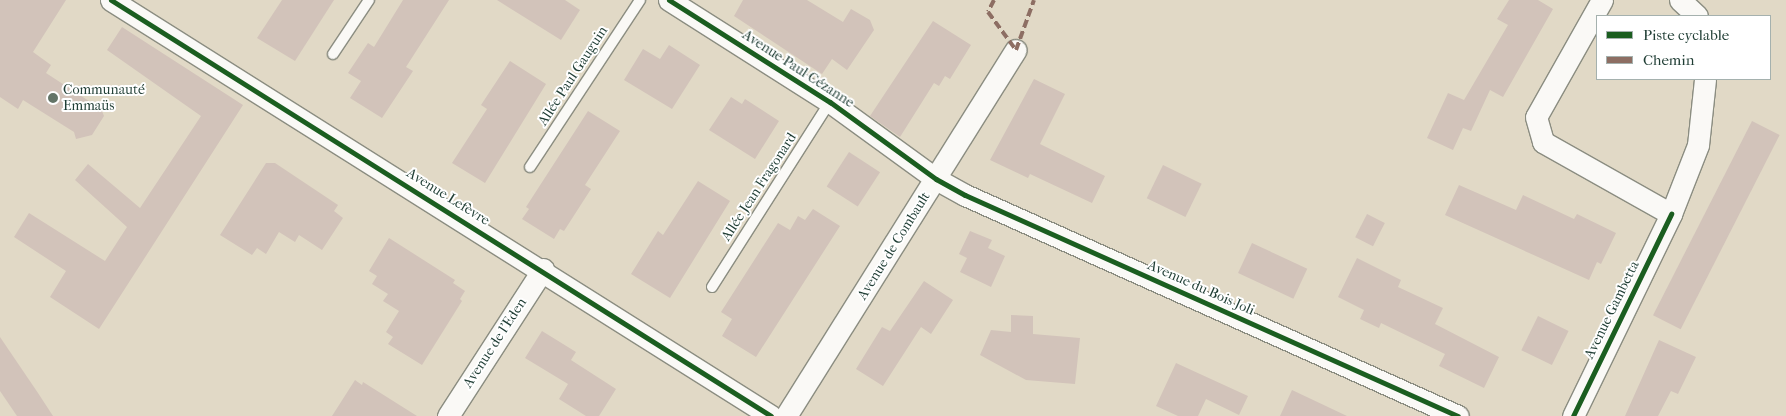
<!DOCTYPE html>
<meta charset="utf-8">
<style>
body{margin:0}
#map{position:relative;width:1786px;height:416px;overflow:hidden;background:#e1d9c6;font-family:"IM FELL French Canon",serif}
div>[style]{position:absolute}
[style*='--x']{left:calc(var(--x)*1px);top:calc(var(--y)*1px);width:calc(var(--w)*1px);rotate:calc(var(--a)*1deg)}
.building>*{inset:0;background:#d2c3ba;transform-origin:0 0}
.roads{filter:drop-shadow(1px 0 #8b8d81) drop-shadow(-1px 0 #8b8d81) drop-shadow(0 1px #8b8d81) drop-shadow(0 -1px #8b8d81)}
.lane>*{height:10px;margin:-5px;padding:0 5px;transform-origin:5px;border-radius:5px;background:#faf9f6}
.street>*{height:21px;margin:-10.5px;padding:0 10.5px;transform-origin:10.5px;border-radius:10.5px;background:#faf9f6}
.quiet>*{height:4px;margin-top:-2px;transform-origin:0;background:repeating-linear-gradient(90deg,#8d6e63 0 8px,transparent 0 12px)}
.cycleway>*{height:5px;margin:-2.5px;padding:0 2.5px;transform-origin:2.5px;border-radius:2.5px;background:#1b5e20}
.dots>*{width:14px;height:14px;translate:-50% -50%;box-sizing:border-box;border:2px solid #fff;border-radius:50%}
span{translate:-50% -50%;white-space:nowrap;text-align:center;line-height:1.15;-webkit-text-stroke:4px #fff;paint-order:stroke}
.street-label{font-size:14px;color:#1f3d34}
.poi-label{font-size:14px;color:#1f3d34}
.left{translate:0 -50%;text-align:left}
.legend{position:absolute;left:1596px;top:15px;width:175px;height:65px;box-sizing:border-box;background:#fff;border:1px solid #a5b1ae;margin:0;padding:6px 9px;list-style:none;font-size:15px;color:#1f3d34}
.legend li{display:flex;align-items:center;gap:10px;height:25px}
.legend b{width:25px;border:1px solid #a5b1ae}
</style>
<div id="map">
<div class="building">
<div style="clip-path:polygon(0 0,66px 0,33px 52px,51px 65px,46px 73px,92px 103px,98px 101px,104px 116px,92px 135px,76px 139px,74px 132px,23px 100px,18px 109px,0 97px)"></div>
<div style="clip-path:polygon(282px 0,334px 0,295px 61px,257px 38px)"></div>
<div style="clip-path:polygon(403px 0,449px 0,406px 67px,413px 71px,382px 118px,350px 98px,361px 81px,348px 73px,368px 43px,374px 47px)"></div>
<div style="clip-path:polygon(497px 0,565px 0,580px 10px,561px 40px)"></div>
<div style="clip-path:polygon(743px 0,807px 0,843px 22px,851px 9px,870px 20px,874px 30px,847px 70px,832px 59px,822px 74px,734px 16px)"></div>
<div style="clip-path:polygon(1509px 0,1538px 0,1553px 9px,1503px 97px,1490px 90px,1471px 131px,1463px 128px,1453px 150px,1427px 138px,1448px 93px,1464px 100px,1508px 25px,1497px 19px)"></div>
<div style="clip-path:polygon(933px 21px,971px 45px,950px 79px,945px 76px,939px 86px,934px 83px,900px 137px,870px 116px)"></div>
<div style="clip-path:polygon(122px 27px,243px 105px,99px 329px,50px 297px,66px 271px,14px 237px,29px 213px,105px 261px,127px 227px,75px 180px,88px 164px,140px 208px,201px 116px,107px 50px)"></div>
<div style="clip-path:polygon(669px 45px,700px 65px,672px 109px,624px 80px,643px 49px,660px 59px)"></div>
<div style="clip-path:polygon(510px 61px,546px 84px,485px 183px,452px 163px,487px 109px,481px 105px)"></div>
<div style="clip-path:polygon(1034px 79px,1065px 94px,1040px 144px,1105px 176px,1092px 203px,1030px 174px,1028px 178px,990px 160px)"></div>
<div style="clip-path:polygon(731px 97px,742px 104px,745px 99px,779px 121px,755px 159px,709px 130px)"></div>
<div style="clip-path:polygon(588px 111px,620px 131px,585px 185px,591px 189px,564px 231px,560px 229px,554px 239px,522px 219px,529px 209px,526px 207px)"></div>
<div style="left:1752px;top:121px;width:31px;height:218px;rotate:27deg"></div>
<div style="left:849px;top:152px;width:37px;height:41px;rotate:33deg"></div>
<div style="clip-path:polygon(266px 163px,275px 163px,338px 205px,334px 211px,343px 218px,322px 250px,299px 235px,295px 242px,279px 232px,266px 254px,257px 248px,252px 255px,220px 235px)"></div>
<div style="left:1163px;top:165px;width:43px;height:37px;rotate:26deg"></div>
<div style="clip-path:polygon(698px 181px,730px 201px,670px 298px,631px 274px,658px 231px,663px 235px)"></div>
<div style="clip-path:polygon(1459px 185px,1516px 210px,1523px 195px,1574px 219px,1577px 214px,1616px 233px,1601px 264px,1597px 262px,1589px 280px,1445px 215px)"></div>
<div style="clip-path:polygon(813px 209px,840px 226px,756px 357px,722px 336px,732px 319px,721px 312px,778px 223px,790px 230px,798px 216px,805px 220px)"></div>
<div style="left:1367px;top:214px;width:20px;height:26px;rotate:27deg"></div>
<div style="clip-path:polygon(970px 231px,992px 240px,988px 248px,1005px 256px,991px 287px,960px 272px,967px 258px,959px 254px)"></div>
<div style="clip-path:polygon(389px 238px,455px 280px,453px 283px,465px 291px,460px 299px,462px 301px,422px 365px,388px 344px,393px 337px,386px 332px,399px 311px,383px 301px,388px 294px,372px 284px,377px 276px,369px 271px)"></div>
<div style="left:1252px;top:243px;width:61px;height:33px;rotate:25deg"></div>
<div style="clip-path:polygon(1357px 258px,1401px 280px,1398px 287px,1443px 308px,1435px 324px,1499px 357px,1484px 388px,1439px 366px,1445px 354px,1381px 323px,1379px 328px,1360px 319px,1364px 310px,1338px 297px)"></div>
<div style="clip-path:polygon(924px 281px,953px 300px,931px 334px,921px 327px,883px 386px,856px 369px,882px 327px,890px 331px)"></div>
<div style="clip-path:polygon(1011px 315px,1033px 316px,1033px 334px,1080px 338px,1075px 384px,1026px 380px,980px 355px,991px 330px,1011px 332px)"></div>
<div style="left:1538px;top:316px;width:34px;height:38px;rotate:26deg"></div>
<div style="clip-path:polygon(542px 331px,576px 352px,571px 360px,616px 389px,599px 416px,586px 416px,559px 399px,568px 384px,525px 358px)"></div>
<div style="clip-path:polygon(0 337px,38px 393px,53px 416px,17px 416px,0 391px)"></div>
<div style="clip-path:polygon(1659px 340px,1696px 357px,1678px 394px,1671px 391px,1658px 416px,1625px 416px)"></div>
<div style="clip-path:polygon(1176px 363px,1248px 396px,1239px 415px,1206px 399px,1198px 416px,1178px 416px,1156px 406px)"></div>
<div style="clip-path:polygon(355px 380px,362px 385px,363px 382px,417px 416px,332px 416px)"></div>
<div style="clip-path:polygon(1292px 390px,1347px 416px,1280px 416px)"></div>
</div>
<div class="roads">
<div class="lane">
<div style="--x:333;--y:54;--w:65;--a:-56.3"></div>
<div style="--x:530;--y:167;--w:200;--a:-56.6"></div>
<div style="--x:712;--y:287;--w:219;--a:-57.5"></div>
</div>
<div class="street">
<div style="--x:111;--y:0;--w:780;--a:32.22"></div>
<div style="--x:669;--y:0;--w:191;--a:32.4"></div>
<div style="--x:830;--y:102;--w:131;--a:36"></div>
<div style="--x:936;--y:179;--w:33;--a:29"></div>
<div style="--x:965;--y:195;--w:540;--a:24.15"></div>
<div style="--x:1602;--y:0;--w:134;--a:119.4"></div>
<div style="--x:1536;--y:117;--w:26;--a:74"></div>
<div style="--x:1543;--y:142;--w:147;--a:29.4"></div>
<div style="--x:1680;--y:0;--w:23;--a:43"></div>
<div style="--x:448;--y:416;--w:175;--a:-57.1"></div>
<div style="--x:786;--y:416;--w:432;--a:-57.9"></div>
<div style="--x:1573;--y:416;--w:225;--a:-64.1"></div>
<div style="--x:1671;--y:214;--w:74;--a:-68.6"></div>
<div style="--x:1698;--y:145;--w:66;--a:-83.9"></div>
</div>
</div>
<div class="quiet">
<div style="--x:994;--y:0;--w:13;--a:117"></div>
<div style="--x:988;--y:12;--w:47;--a:53.6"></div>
<div style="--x:1016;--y:50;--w:53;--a:-70.2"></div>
</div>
<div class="cycleway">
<div style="--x:111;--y:0;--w:780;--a:32.22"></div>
<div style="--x:669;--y:0;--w:191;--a:32.4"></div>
<div style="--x:830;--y:102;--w:131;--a:36"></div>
<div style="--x:936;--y:179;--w:33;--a:29"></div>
<div style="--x:965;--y:195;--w:540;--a:24.15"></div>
<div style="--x:1573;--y:416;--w:225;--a:-64.1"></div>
</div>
<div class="dots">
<div style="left:53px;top:98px;background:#637467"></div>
</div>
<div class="street-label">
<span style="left:798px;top:69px;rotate:33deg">Avenue Paul Cézanne</span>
<span style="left:573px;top:76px;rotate:-57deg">Allée Paul Gauguin</span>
<span style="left:759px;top:187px;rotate:-57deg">Allée Jean Fragonard</span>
<span style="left:448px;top:197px;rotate:32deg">Avenue Lefèvre</span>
<span style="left:894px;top:246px;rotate:-58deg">Avenue de Combault</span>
<span style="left:1201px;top:288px;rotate:24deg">Avenue du Bois Joli</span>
<span style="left:1612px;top:310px;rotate:-64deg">Avenue Gambetta</span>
<span style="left:495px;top:343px;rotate:-57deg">Avenue de l'Eden</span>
</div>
<div class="poi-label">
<span class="left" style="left:63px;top:98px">Communauté<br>Emmaüs</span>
</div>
<ul class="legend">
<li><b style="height:6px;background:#1b5e20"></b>Piste cyclable</li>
<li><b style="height:6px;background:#8d6e63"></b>Chemin</li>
</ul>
</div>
